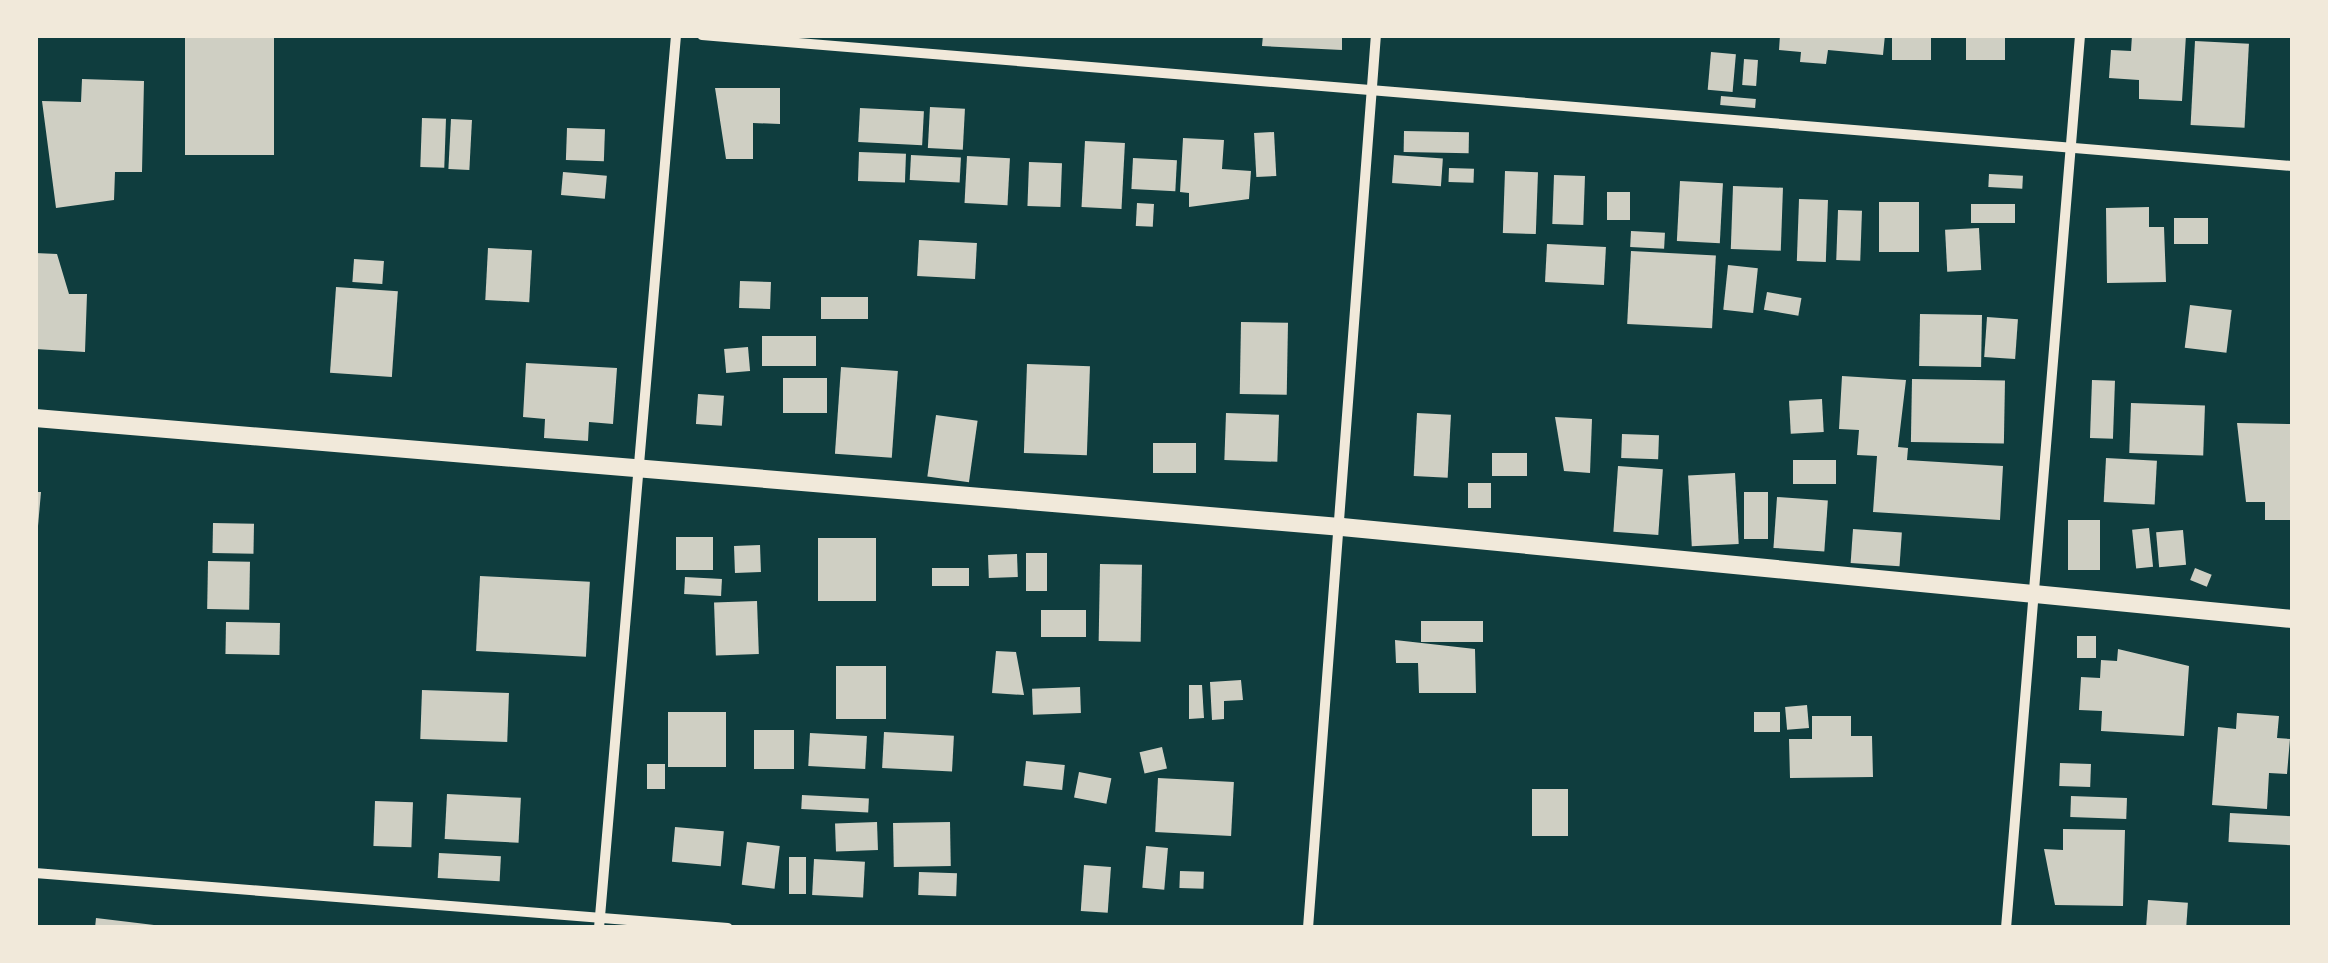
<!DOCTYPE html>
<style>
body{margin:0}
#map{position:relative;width:2328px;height:963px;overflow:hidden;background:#0f3d3e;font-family:"IBM Plex Sans",sans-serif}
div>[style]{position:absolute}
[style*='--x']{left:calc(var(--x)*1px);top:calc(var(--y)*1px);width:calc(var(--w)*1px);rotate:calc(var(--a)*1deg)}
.building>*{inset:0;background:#cfcfc3;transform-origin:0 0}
.minor>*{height:10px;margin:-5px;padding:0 5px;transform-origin:5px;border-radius:5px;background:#f1e9da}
.tertiary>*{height:18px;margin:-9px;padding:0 9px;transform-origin:9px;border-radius:9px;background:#f1e9da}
span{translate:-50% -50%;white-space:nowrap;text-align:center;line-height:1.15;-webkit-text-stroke:8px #f1e9da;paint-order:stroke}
.frame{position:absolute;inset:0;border:38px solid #f1e9da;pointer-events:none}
</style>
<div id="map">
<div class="building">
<div style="left:185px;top:35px;width:89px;height:120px"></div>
<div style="clip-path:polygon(1263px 35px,1342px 35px,1342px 50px,1262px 46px)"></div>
<div style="clip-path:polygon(1780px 35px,1885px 35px,1883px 55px,1828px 50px,1826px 64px,1800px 62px,1801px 52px,1779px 50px)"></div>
<div style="left:1892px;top:35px;width:39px;height:25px"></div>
<div style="left:1966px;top:35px;width:39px;height:25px"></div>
<div style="clip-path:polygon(2132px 35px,2186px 35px,2182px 101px,2139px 99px,2139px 80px,2109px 78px,2111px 50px,2131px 51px)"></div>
<div style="left:2195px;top:41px;width:54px;height:84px;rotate:3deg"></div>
<div style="left:1711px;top:52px;width:25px;height:38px;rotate:5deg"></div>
<div style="left:1744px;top:59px;width:14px;height:26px;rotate:4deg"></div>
<div style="clip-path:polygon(82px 79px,144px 81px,142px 172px,115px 172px,114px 200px,56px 208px,42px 101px,81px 102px)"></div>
<div style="clip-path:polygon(715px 88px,780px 88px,780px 124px,753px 123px,753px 159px,726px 159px)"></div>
<div style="left:1721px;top:96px;width:35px;height:9px;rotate:5deg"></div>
<div style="left:930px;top:107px;width:35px;height:41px;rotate:3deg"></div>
<div style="left:860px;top:108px;width:64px;height:34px;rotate:3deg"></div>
<div style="left:422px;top:118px;width:24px;height:49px;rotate:2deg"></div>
<div style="left:451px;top:119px;width:21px;height:50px;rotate:3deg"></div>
<div style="left:567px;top:128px;width:38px;height:32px;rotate:2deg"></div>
<div style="left:1404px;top:131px;width:65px;height:21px;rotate:1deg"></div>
<div style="left:1274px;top:132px;width:44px;height:20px;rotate:87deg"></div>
<div style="clip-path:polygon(1183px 138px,1224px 140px,1222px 169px,1251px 171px,1249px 199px,1189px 207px,1189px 193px,1180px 192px)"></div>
<div style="left:1085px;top:141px;width:40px;height:66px;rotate:3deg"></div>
<div style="left:859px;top:152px;width:47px;height:29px;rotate:2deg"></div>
<div style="left:911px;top:155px;width:50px;height:25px;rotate:3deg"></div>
<div style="left:1394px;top:155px;width:49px;height:28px;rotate:4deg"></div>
<div style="left:967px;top:156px;width:43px;height:47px;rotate:3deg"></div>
<div style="left:1133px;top:158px;width:44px;height:31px;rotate:3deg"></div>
<div style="left:1029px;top:162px;width:33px;height:44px;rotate:2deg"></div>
<div style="left:1449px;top:168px;width:25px;height:14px;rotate:2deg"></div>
<div style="left:1505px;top:171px;width:33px;height:62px;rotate:2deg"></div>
<div style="left:563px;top:172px;width:44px;height:23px;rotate:5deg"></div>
<div style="left:1989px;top:174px;width:34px;height:13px;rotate:3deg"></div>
<div style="left:1554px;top:175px;width:31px;height:49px;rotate:2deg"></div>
<div style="left:1680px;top:181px;width:43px;height:60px;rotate:3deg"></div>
<div style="left:1733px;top:186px;width:50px;height:63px;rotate:2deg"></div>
<div style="left:1607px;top:192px;width:23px;height:28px"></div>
<div style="left:1799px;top:199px;width:29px;height:62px;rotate:2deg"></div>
<div style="left:1879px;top:202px;width:40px;height:50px"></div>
<div style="left:1137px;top:203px;width:17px;height:23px;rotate:3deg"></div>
<div style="left:2015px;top:204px;width:19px;height:44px;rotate:90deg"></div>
<div style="clip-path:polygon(2149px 207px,2149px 227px,2164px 227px,2166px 282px,2107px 283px,2106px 208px)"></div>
<div style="left:1838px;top:210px;width:24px;height:50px;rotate:2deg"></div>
<div style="left:2174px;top:218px;width:34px;height:26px"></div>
<div style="left:1979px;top:228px;width:42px;height:34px;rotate:87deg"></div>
<div style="left:1631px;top:231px;width:34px;height:16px;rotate:3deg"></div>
<div style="left:919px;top:240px;width:58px;height:36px;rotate:3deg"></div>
<div style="left:1547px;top:244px;width:59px;height:38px;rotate:3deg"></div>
<div style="left:488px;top:248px;width:44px;height:52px;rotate:3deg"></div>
<div style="left:1631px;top:251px;width:85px;height:73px;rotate:3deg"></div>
<div style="clip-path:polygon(35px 253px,57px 254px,69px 294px,87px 294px,85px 352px,35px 349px)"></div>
<div style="left:354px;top:259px;width:30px;height:23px;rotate:4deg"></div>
<div style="left:1728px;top:265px;width:30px;height:45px;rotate:6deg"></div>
<div style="left:740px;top:281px;width:31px;height:27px;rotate:2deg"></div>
<div style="left:336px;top:287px;width:62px;height:86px;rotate:4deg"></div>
<div style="left:1767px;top:292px;width:35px;height:18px;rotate:10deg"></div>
<div style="left:821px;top:297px;width:47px;height:22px"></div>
<div style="left:2190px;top:305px;width:42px;height:43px;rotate:7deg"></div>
<div style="left:1920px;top:314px;width:62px;height:52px;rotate:1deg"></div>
<div style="left:1987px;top:317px;width:31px;height:40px;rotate:4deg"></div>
<div style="left:1241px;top:322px;width:47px;height:72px;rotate:1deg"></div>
<div style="left:762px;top:336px;width:54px;height:30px"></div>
<div style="left:748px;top:347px;width:24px;height:24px;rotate:85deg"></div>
<div style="clip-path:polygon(526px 363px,617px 368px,613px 424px,589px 422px,588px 441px,544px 438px,545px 419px,523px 417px)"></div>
<div style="left:1027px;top:364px;width:63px;height:89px;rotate:2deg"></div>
<div style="left:841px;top:367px;width:57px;height:87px;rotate:4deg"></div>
<div style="clip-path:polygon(1842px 376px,1906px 380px,1898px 447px,1908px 448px,1907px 460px,2003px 466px,2000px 520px,1873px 512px,1877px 456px,1857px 455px,1859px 430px,1839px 429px)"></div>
<div style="left:783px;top:378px;width:44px;height:35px"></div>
<div style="left:1912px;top:379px;width:93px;height:63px;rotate:1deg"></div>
<div style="left:2092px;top:380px;width:23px;height:58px;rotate:2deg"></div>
<div style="left:698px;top:394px;width:26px;height:30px;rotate:4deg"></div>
<div style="left:1822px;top:399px;width:33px;height:33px;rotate:87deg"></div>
<div style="left:2131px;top:403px;width:74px;height:50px;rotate:2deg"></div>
<div style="left:1226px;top:413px;width:53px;height:47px;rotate:2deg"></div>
<div style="left:1417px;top:413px;width:34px;height:63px;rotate:3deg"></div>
<div style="left:936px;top:415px;width:42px;height:62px;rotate:8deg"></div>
<div style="clip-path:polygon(1555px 417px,1592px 419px,1590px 473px,1564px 471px)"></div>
<div style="clip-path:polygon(2237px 423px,2293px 424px,2292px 520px,2265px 520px,2265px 502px,2246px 502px)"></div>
<div style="left:1622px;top:434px;width:37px;height:24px;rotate:2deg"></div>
<div style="left:1153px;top:443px;width:43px;height:30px"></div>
<div style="left:1492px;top:453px;width:35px;height:23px"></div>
<div style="left:2106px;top:458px;width:51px;height:44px;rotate:3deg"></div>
<div style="left:1793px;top:460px;width:43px;height:24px"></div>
<div style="left:1618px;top:466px;width:45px;height:66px;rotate:4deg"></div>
<div style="left:1735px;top:473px;width:71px;height:47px;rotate:87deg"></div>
<div style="left:1468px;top:483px;width:23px;height:25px"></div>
<div style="clip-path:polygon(35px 492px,41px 492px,38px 526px,35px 526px)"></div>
<div style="left:1744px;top:492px;width:24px;height:47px"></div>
<div style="left:1777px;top:497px;width:51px;height:51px;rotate:4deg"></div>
<div style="left:2068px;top:520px;width:32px;height:50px"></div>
<div style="left:213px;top:523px;width:41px;height:30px;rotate:1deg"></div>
<div style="left:2149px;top:528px;width:39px;height:17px;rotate:84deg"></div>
<div style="left:1853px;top:529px;width:49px;height:34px;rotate:4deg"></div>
<div style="left:2183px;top:530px;width:35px;height:27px;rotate:85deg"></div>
<div style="left:676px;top:537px;width:37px;height:33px"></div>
<div style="left:876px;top:538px;width:63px;height:58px;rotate:90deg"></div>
<div style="left:760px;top:545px;width:27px;height:26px;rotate:88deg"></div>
<div style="left:1026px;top:553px;width:21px;height:38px"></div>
<div style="left:1017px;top:554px;width:23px;height:29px;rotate:88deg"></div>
<div style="left:208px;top:561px;width:42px;height:48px;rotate:1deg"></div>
<div style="left:1100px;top:564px;width:42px;height:77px;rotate:1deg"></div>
<div style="left:969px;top:568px;width:18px;height:37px;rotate:90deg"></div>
<div style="left:2195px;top:568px;width:18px;height:13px;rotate:22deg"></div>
<div style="left:480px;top:576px;width:110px;height:75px;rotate:3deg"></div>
<div style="left:685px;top:577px;width:37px;height:17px;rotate:3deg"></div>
<div style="left:757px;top:601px;width:53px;height:43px;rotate:88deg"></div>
<div style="left:1041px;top:610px;width:45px;height:27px"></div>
<div style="left:1421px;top:621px;width:62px;height:21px"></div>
<div style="left:226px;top:622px;width:54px;height:32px;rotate:1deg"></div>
<div style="left:2077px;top:636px;width:19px;height:22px"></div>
<div style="clip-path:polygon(1395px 640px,1475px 649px,1476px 693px,1419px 693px,1418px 663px,1396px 663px)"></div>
<div style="clip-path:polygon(2118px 649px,2189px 666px,2184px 736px,2101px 731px,2102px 711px,2079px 710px,2081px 677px,2100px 678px,2101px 660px,2117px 661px)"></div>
<div style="clip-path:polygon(996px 651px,1016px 652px,1024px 695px,992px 693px)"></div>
<div style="left:836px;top:666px;width:50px;height:53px"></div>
<div style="clip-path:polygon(1241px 680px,1243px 700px,1224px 701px,1224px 719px,1212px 720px,1210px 682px)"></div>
<div style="clip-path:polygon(1189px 685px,1202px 685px,1204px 718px,1189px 719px)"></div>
<div style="left:1080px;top:687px;width:26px;height:48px;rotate:88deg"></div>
<div style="left:422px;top:690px;width:87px;height:49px;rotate:2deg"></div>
<div style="left:1807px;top:705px;width:23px;height:22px;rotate:85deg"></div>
<div style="left:668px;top:712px;width:58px;height:55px"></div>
<div style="left:1754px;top:712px;width:26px;height:20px"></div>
<div style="clip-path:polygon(2237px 713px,2279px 716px,2277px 738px,2290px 739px,2287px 774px,2269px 773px,2267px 809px,2212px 805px,2218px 727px,2236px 729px)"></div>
<div style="clip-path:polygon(1812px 716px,1851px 716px,1851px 736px,1872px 736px,1873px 777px,1790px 778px,1789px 739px,1812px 739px)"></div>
<div style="left:794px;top:730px;width:39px;height:40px;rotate:90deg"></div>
<div style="left:884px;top:732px;width:70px;height:36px;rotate:3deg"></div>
<div style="left:810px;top:733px;width:57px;height:33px;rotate:3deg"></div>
<div style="left:1162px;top:747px;width:22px;height:23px;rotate:77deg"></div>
<div style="left:1026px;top:761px;width:39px;height:25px;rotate:6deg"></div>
<div style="left:2060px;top:763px;width:31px;height:23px;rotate:2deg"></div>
<div style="left:647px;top:764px;width:18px;height:25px"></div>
<div style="left:1079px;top:772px;width:33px;height:26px;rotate:11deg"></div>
<div style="left:1158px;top:778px;width:76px;height:54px;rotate:3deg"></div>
<div style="left:1532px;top:789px;width:36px;height:47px"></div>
<div style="left:447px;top:794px;width:74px;height:45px;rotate:3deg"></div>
<div style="left:802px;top:795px;width:67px;height:14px;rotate:3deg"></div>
<div style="left:2071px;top:796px;width:56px;height:21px;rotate:2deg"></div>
<div style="left:375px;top:801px;width:38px;height:45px;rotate:2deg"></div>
<div style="left:2230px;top:813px;width:63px;height:29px;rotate:3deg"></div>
<div style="left:877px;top:822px;width:28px;height:42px;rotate:88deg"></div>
<div style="left:950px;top:822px;width:44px;height:57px;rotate:89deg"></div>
<div style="left:675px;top:827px;width:49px;height:35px;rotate:5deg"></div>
<div style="clip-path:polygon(2063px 829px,2125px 830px,2123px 906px,2055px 905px,2044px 849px,2063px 850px)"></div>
<div style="left:747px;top:842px;width:33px;height:43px;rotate:7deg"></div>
<div style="left:1146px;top:846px;width:22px;height:42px;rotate:5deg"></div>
<div style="left:439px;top:853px;width:62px;height:25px;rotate:3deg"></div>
<div style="left:789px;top:857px;width:17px;height:37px"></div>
<div style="left:814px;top:859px;width:51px;height:36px;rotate:3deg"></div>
<div style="left:1084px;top:865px;width:27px;height:46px;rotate:4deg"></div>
<div style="left:1180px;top:871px;width:24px;height:17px;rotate:2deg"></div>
<div style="left:919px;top:872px;width:38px;height:23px;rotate:2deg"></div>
<div style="left:2148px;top:900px;width:40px;height:28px;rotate:4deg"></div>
<div style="clip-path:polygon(96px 918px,154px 925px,154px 928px,95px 928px)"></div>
</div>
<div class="minor">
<div style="--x:702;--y:35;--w:1596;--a:4.71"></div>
<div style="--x:35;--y:873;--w:695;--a:4.54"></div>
<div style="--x:599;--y:928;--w:896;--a:-85.07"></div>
<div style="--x:1308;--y:928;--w:896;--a:-85.65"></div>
<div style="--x:2006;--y:928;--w:896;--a:-85.26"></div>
</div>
<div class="tertiary">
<div style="--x:35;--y:418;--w:1312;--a:4.77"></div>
<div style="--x:1342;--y:527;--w:955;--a:5.53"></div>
</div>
<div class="frame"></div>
</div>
